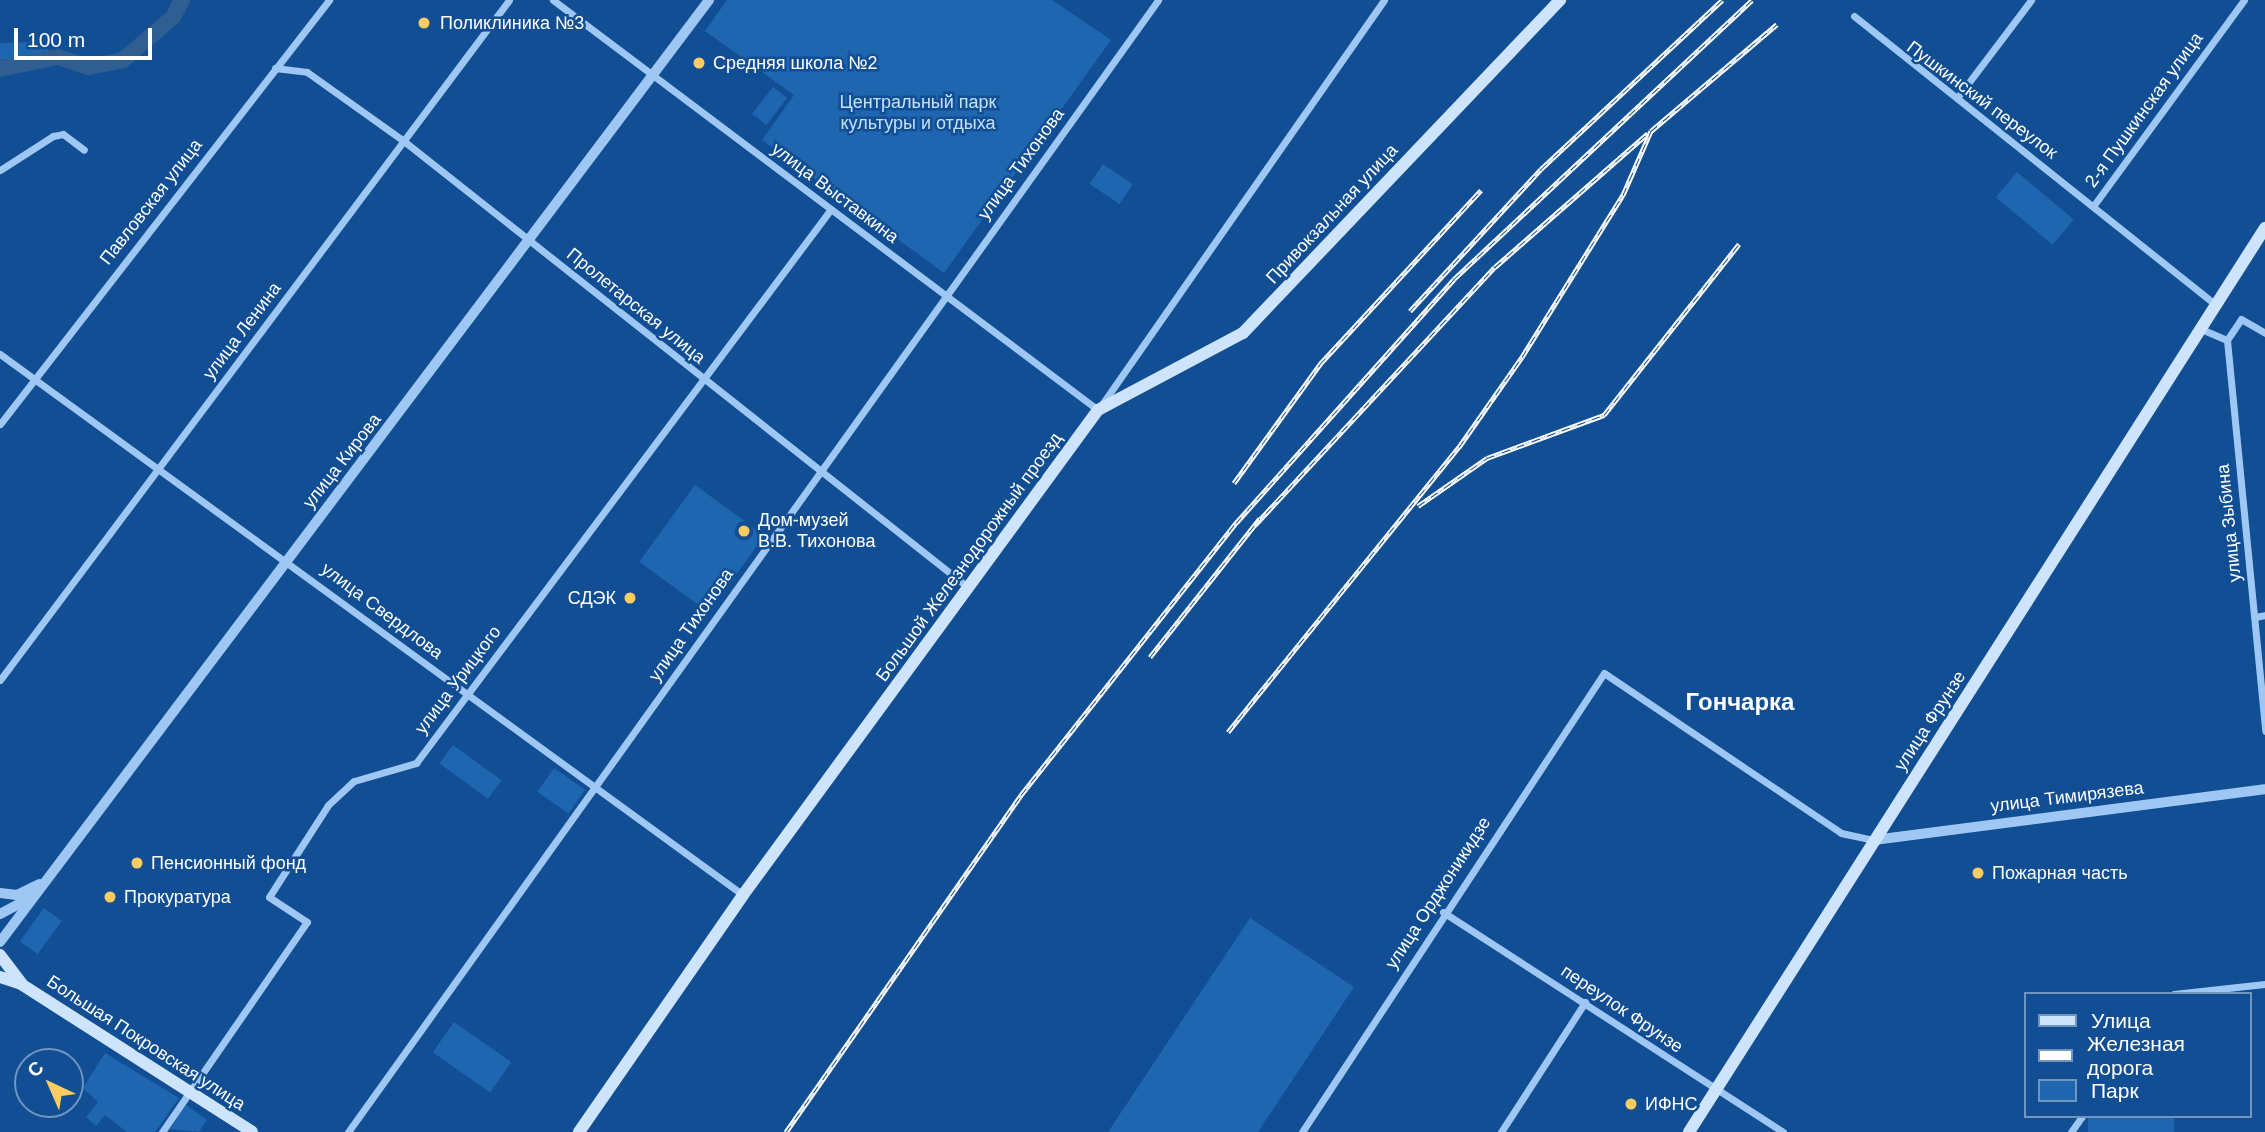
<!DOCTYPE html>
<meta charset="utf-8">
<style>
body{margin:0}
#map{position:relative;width:2265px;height:1132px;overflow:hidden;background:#114e94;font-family:Helvetica,sans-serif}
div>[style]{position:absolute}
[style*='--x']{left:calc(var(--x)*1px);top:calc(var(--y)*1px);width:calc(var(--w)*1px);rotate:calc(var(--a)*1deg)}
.green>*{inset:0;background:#1f66b1;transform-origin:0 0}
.river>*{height:16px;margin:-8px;padding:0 8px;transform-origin:8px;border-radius:8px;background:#315e91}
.minor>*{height:7px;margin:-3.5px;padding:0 3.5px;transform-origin:3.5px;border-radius:3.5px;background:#9ec8f3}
.tertiary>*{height:10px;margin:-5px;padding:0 5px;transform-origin:5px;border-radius:5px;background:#9ec8f3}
.secondary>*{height:12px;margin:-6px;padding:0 6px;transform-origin:6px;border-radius:6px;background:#cee4fd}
.rail>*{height:5px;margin-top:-2.5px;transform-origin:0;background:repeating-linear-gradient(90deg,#114e94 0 8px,#fff 0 16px);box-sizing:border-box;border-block:2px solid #fff}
.dots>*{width:19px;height:19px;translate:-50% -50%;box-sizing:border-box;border:4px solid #114e94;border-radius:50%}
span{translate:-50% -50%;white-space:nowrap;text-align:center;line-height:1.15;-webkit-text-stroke:5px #114e94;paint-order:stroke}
.poi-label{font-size:18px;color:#fff}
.left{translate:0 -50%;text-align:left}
.right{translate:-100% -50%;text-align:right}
.street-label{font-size:18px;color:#fff}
.park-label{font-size:18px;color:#c6e1fd}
.district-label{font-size:24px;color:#fff;font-weight:700}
.legend{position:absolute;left:2024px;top:992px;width:228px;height:126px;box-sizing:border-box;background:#114e94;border:2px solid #7095bf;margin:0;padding:9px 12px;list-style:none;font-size:21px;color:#fff}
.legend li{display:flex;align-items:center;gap:14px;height:35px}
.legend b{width:35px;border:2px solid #7095bf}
.north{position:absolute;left:14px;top:1048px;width:70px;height:70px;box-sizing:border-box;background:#114e94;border:2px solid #7095bf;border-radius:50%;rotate:316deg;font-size:19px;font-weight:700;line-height:28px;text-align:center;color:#fff}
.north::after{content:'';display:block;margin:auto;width:24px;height:32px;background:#ffcc61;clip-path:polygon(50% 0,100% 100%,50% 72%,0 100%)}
.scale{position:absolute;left:14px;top:28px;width:138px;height:32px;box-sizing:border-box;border:4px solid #fff;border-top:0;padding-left:9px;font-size:21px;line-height:24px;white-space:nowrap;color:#fff;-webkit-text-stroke:5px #114e94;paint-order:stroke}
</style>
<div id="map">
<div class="green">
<div style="clip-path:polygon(727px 0,1052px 0,1111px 40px,944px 273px,762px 140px,794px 95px,705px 31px)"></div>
<div style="clip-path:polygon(39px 42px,49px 49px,45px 55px,0 60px,0 43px)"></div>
<div style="left:773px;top:87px;width:18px;height:34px;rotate:38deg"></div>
<div style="left:1103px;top:164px;width:36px;height:24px;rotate:34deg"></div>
<div style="left:2017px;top:172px;width:74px;height:33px;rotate:40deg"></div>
<div style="left:695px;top:485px;width:86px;height:95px;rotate:36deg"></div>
<div style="left:453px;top:745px;width:60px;height:23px;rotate:36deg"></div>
<div style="left:554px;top:768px;width:38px;height:29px;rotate:35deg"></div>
<div style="left:44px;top:908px;width:22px;height:41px;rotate:36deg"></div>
<div style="clip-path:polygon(1250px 918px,1354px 987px,1258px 1132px,1108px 1132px)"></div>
<div style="left:454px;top:1022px;width:70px;height:37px;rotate:35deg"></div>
<div style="clip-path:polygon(105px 1053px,179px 1098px,155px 1132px,127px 1132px,105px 1115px,96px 1126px,86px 1117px,98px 1102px,83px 1088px)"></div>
<div style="clip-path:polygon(186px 1105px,207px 1120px,199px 1132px,170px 1129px)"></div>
<div style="left:2088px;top:1116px;width:86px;height:19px"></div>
</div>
<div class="river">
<div style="--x:0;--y:69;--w:59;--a:-11.7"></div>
<div style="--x:58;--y:57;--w:32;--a:18"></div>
<div style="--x:88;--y:67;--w:36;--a:-11"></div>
<div style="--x:123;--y:60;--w:66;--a:-40.7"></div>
<div style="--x:173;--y:17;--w:19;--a:-62"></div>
</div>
<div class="minor">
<div style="--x:553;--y:0;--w:682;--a:36.95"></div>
<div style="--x:1098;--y:410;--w:500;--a:-55.1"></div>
<div style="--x:1854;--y:16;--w:458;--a:38.6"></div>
<div style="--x:275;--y:68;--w:32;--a:7"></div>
<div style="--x:307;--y:72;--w:120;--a:35.5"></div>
<div style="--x:405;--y:142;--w:719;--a:38.34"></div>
<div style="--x:1957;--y:98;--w:123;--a:-52.9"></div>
<div style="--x:0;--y:170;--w:63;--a:-32.7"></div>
<div style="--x:53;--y:136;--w:10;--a:-11"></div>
<div style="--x:63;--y:134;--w:26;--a:37"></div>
<div style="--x:2094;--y:205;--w:254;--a:-53.8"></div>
<div style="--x:2201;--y:329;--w:28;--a:23"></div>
<div style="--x:2227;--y:340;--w:393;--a:84.4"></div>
<div style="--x:2227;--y:340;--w:25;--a:-56"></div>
<div style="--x:2241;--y:319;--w:28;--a:30"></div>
<div style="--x:0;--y:354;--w:919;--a:36.06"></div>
<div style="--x:0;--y:424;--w:537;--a:-52.19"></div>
<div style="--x:2255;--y:617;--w:10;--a:-11"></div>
<div style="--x:0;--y:680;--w:849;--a:-53.18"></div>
<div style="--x:1443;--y:912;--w:405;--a:32.9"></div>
<div style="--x:2174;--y:994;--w:92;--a:-6.3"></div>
<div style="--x:162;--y:1132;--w:255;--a:-55.4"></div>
<div style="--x:307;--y:922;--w:45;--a:-146.7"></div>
<div style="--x:269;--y:897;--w:109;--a:-57.3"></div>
<div style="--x:328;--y:805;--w:35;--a:-43"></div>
<div style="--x:354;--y:781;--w:65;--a:-16.2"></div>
<div style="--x:416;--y:763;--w:692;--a:-53.16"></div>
<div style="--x:348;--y:1132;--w:1392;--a:-54.41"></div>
<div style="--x:1302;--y:1132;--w:549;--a:-56.66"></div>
<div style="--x:1604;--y:673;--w:286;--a:34"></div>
<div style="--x:1841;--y:833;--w:34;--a:12"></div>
<div style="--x:1501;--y:1132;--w:155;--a:-57.1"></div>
<div style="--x:2071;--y:1132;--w:19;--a:-55"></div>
</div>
<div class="tertiary">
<div style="--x:1874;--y:840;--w:394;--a:-7.4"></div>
<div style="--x:0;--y:893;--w:17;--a:7"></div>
<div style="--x:17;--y:895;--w:25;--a:-26"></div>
<div style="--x:0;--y:914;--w:36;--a:-28"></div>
<div style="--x:0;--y:942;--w:1179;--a:-53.03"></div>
</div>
<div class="secondary">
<div style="--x:0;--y:955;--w:35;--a:53"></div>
<div style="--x:0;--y:977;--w:22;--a:18"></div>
<div style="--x:21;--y:984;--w:274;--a:32.6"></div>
<div style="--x:579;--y:1132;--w:288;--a:-55.3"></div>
<div style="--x:743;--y:895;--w:601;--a:-53.8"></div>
<div style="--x:1098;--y:410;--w:164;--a:-28"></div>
<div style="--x:1243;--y:333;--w:460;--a:-46.4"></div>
<div style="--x:1689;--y:1132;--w:1072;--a:-57.5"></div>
</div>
<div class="rail">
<div style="--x:1410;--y:311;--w:193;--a:-47.3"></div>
<div style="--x:1541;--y:169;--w:248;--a:-43"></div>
<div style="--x:1234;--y:483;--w:147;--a:-54.1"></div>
<div style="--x:1320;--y:364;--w:237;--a:-47.2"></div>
<div style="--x:1418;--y:506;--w:84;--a:-34.8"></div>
<div style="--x:1487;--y:458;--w:125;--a:-20.2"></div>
<div style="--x:1604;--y:415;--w:218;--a:-51.7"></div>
<div style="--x:1255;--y:525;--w:352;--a:-47.1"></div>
<div style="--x:1495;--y:267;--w:203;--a:-41.2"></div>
<div style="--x:1150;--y:657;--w:177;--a:-51.6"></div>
<div style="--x:1228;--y:732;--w:367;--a:-51"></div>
<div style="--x:1459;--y:447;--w:110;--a:-55"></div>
<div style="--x:1522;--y:357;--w:191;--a:-58.1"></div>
<div style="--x:1623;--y:195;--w:70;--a:-66.4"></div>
<div style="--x:1651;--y:131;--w:165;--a:-40.3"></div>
<div style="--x:786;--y:1132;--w:411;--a:-55.1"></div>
<div style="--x:1021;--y:795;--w:347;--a:-51.7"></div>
<div style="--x:1236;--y:523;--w:327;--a:-48.2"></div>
<div style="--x:1454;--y:279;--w:408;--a:-43.1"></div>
</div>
<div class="dots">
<div style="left:424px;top:23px;background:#ffcc61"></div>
<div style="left:699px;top:63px;background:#ffcc61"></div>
<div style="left:744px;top:531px;background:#ffcc61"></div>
<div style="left:630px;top:598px;background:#ffcc61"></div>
<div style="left:137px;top:863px;background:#ffcc61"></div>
<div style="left:1978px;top:873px;background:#ffcc61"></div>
<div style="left:110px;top:897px;background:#ffcc61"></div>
<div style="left:1631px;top:1104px;background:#ffcc61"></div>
</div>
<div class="poi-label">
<span class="left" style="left:440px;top:23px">Поликлиника №3</span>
<span class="left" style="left:713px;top:63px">Средняя школа №2</span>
<span class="left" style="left:758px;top:531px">Дом-музей<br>В.В. Тихонова</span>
<span class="right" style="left:616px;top:598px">СДЭК</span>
<span class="left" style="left:151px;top:863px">Пенсионный фонд</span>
<span class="left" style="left:1992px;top:873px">Пожарная часть</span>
<span class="left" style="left:124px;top:897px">Прокуратура</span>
<span class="left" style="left:1645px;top:1104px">ИФНС</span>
</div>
<div class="street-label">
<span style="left:1982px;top:100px;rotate:37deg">Пушкинский переулок</span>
<span style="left:2144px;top:110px;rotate:-54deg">2-я Пушкинская улица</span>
<span style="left:1021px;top:164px;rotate:-54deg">улица Тихонова</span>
<span style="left:835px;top:193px;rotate:37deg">улица Выставкина</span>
<span style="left:151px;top:202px;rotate:-52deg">Павловская улица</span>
<span style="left:1332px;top:214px;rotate:-47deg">Привокзальная улица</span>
<span style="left:636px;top:306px;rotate:39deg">Пролетарская улица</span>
<span style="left:242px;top:331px;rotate:-53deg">улица Ленина</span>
<span style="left:342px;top:461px;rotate:-52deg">улица Кирова</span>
<span style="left:2229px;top:523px;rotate:-96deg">улица Зыбина</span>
<span style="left:969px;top:557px;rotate:-54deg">Большой Железнодорожный проезд</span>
<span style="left:382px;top:611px;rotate:37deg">улица Свердлова</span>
<span style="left:691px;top:625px;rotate:-55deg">улица Тихонова</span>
<span style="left:458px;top:680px;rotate:-53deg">улица Урицкого</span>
<span style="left:1930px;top:721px;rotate:-57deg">улица Фрунзе</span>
<span style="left:2067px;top:797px;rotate:-7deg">улица Тимирязева</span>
<span style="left:1438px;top:893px;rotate:-57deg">улица Орджоникидзе</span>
<span style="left:1622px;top:1009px;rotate:34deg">переулок Фрунзе</span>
<span style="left:146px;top:1043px;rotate:33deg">Большая Покровская улица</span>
</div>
<div class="park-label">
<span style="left:918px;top:113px">Центральный парк<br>культуры и отдыха</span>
</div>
<div class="district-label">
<span style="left:1740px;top:702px">Гончарка</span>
</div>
<ul class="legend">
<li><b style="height:9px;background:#cee4fd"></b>Улица</li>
<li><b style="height:9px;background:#fff"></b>Железная дорога</li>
<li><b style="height:19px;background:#1f66b1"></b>Парк</li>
</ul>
<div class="north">С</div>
<div class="scale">100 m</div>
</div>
